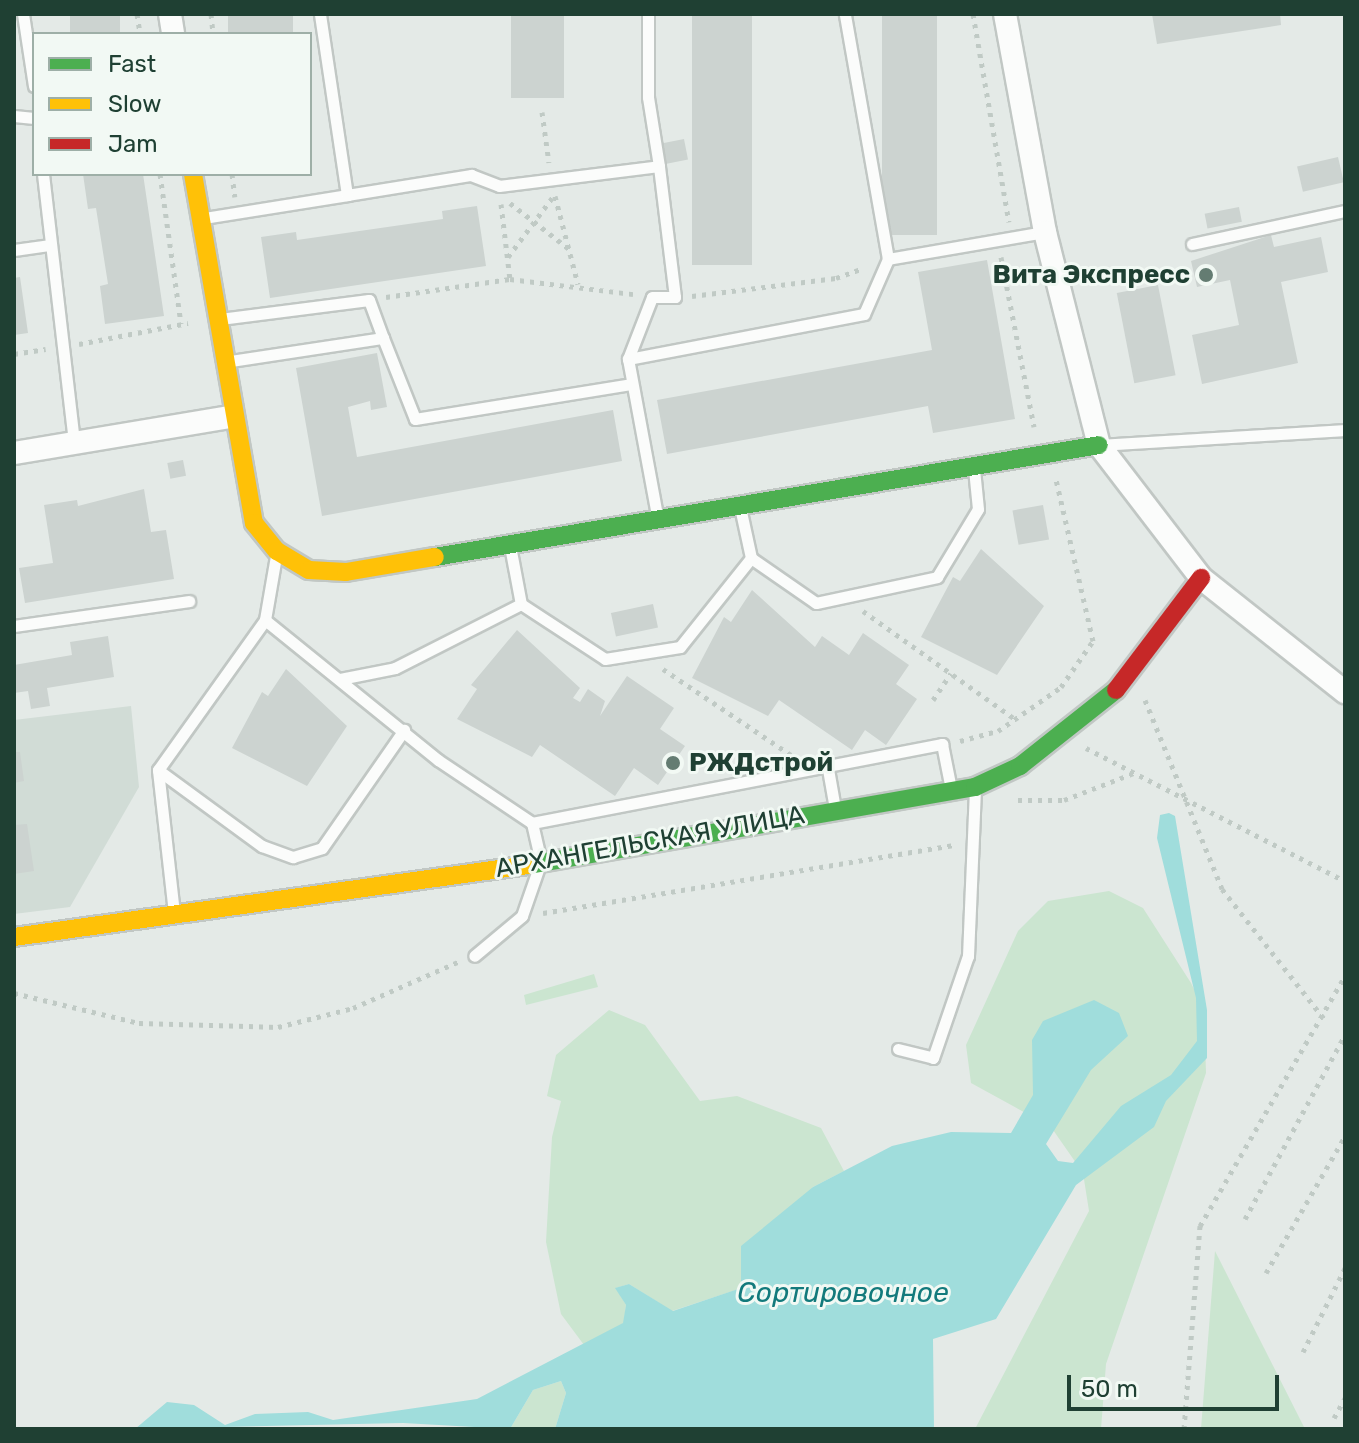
<!DOCTYPE html>
<meta charset="utf-8">
<style>
body{margin:0}
#map{position:relative;width:1359px;height:1443px;overflow:hidden;background:#e4eae7;font-family:Rubik,sans-serif}
div>[style]{position:absolute}
[style*='--x']{left:calc(var(--x)*1px);top:calc(var(--y)*1px);width:calc(var(--w)*1px);rotate:calc(var(--a)*1deg)}
.built>*{inset:0;background:#d1dcd6}
.green>*{inset:0;background:#cbe5d0}
.water>*{inset:0;background:#a0dddc}
.building>*{inset:0;background:#ccd3d0;transform-origin:0 0}
.path>*{height:5px;margin-top:-2.5px;transform-origin:0;background:repeating-linear-gradient(90deg,#c0cac5 0 4px,transparent 0 10px)}
.roads{filter:drop-shadow(2px 0 #c1c7c4) drop-shadow(-2px 0 #c1c7c4) drop-shadow(0 2px #c1c7c4) drop-shadow(0 -2px #c1c7c4)}
.lane>*{height:11px;margin:-5.5px;padding:0 5.5px;transform-origin:5.5px;border-radius:5.5px;background:#fbfcfb}
.street>*{height:22px;margin:-11px;padding:0 11px;transform-origin:11px;border-radius:11px;background:#fbfcfb}
.fast>*{height:18px;margin:-9px;padding:0 9px;transform-origin:9px;border-radius:9px;background:#4caf50}
.slow>*{height:18px;margin:-9px;padding:0 9px;transform-origin:9px;border-radius:9px;background:#ffc107}
.jam>*{height:18px;margin:-9px;padding:0 9px;transform-origin:9px;border-radius:9px;background:#c62828}
.dots>*{width:22px;height:22px;translate:-50% -50%;box-sizing:border-box;border:4px solid #f2f9f4;border-radius:50%}
span{translate:-50% -50%;white-space:nowrap;text-align:center;line-height:1.15;-webkit-text-stroke:6px #f2f9f4;paint-order:stroke}
.poi-label{font-size:26px;color:#1f4033;font-weight:700}
.right{translate:-100% -50%;text-align:right}
.left{translate:0 -50%;text-align:left}
.street-label{font-size:26px;color:#1f4033}
.water-label{font-size:28px;color:#137a7c;font-style:italic}
.frame{position:absolute;inset:0;border:16px solid #1f4033;pointer-events:none}
.legend{position:absolute;left:32px;top:32px;width:280px;height:144px;box-sizing:border-box;background:#f2f9f4;border:2px solid #9eafa7;margin:0;padding:10px 14px;list-style:none;font-size:24px;color:#1f4033}
.legend li{display:flex;align-items:center;gap:16px;height:40px}
.legend b{width:40px;border:2px solid #9eafa7}
.scale{position:absolute;left:1067px;top:1375px;width:212px;height:36px;box-sizing:border-box;border:4px solid #1f4033;border-top:0;padding-left:10px;font-size:24px;line-height:28px;white-space:nowrap;color:#1f4033;-webkit-text-stroke:6px #f2f9f4;paint-order:stroke}
</style>
<div id="map">
<div class="built">
<div style="clip-path:polygon(131px 706px,139px 787px,70px 907px,14px 914px,14px 720px)"></div>
</div>
<div class="green">
<div style="clip-path:polygon(1109px 891px,1143px 908px,1191px 983px,1204px 1009px,1206px 1073px,1106px 1364px,1101px 1429px,975px 1429px,1089px 1211px,1083px 1173px,1051px 1127px,971px 1083px,966px 1045px,1018px 931px,1048px 901px)"></div>
<div style="clip-path:polygon(594px 974px,598px 987px,526px 1005px,524px 995px)"></div>
<div style="clip-path:polygon(609px 1010px,645px 1025px,700px 1101px,737px 1096px,821px 1128px,844px 1171px,813px 1187px,742px 1288px,672px 1311px,629px 1284px,616px 1288px,626px 1305px,624px 1323px,584px 1345px,561px 1314px,546px 1242px,552px 1137px,561px 1101px,547px 1096px,556px 1055px)"></div>
<div style="clip-path:polygon(1215px 1251px,1305px 1429px,1201px 1429px)"></div>
<div style="clip-path:polygon(561px 1381px,566px 1393px,555px 1429px,510px 1429px,533px 1390px)"></div>
</div>
<div class="water">
<div style="clip-path:polygon(1169px 813px,1175px 816px,1207px 1010px,1207px 1058px,1166px 1101px,1154px 1127px,1076px 1185px,996px 1319px,933px 1339px,934px 1429px,555px 1429px,566px 1393px,561px 1381px,533px 1390px,510px 1429px,403px 1423px,135px 1429px,167px 1402px,194px 1405px,225px 1425px,255px 1414px,308px 1412px,333px 1420px,477px 1399px,623px 1323px,626px 1305px,615px 1288px,629px 1284px,673px 1311px,741px 1288px,741px 1246px,813px 1187px,892px 1146px,951px 1132px,1011px 1133px,1033px 1095px,1032px 1040px,1043px 1021px,1094px 1000px,1119px 1013px,1128px 1036px,1091px 1070px,1046px 1144px,1058px 1161px,1073px 1163px,1121px 1106px,1171px 1075px,1197px 1041px,1196px 998px,1157px 838px,1160px 815px)"></div>
</div>
<div class="building">
<div style="left:70px;top:14px;width:50px;height:20px"></div>
<div style="left:228px;top:14px;width:65px;height:20px"></div>
<div style="left:511px;top:14px;width:53px;height:84px"></div>
<div style="left:692px;top:14px;width:60px;height:251px"></div>
<div style="left:882px;top:14px;width:55px;height:221px"></div>
<div style="clip-path:polygon(1152px 14px,1280px 14px,1281px 25px,1157px 44px)"></div>
<div style="left:684px;top:139px;width:21px;height:23px;rotate:79deg"></div>
<div style="left:1338px;top:157px;width:26px;height:42px;rotate:77deg"></div>
<div style="clip-path:polygon(83px 174px,143px 174px,164px 316px,105px 324px,100px 286px,108px 284px,96px 208px,88px 209px)"></div>
<div style="clip-path:polygon(477px 206px,486px 266px,270px 298px,261px 237px,296px 232px,297px 240px,443px 219px,442px 211px)"></div>
<div style="left:1239px;top:207px;width:15px;height:35px;rotate:79deg"></div>
<div style="clip-path:polygon(1271px 235px,1274px 247px,1321px 237px,1328px 272px,1281px 282px,1298px 363px,1202px 384px,1192px 335px,1239px 325px,1230px 280px,1197px 287px,1191px 261px)"></div>
<div style="clip-path:polygon(987px 260px,1015px 419px,933px 433px,928px 406px,667px 454px,657px 400px,932px 350px,918px 272px)"></div>
<div style="clip-path:polygon(20px 277px,28px 333px,14px 335px,14px 278px)"></div>
<div style="left:1158px;top:285px;width:92px;height:42px;rotate:79deg"></div>
<div style="clip-path:polygon(377px 353px,387px 407px,371px 410px,370px 401px,348px 407px,357px 457px,613px 410px,622px 461px,322px 516px,296px 368px)"></div>
<div style="left:183px;top:460px;width:16px;height:16px;rotate:79deg"></div>
<div style="clip-path:polygon(144px 489px,151px 532px,166px 530px,174px 579px,25px 603px,19px 568px,53px 563px,44px 505px,77px 500px,78px 506px)"></div>
<div style="left:1043px;top:505px;width:35px;height:31px;rotate:80deg"></div>
<div style="clip-path:polygon(981px 549px,1044px 606px,997px 675px,921px 637px,953px 577px,960px 581px)"></div>
<div style="clip-path:polygon(752px 590px,815px 647px,822px 636px,849px 655px,863px 633px,909px 665px,896px 684px,917px 699px,886px 745px,865px 730px,852px 750px,779px 700px,768px 716px,692px 678px,724px 617px,731px 622px)"></div>
<div style="left:653px;top:604px;width:24px;height:43px;rotate:78deg"></div>
<div style="clip-path:polygon(517px 630px,580px 688px,573px 698px,580px 702px,588px 689px,605px 701px,600px 716px,627px 676px,674px 708px,660px 729px,685px 746px,658px 785px,634px 768px,615px 796px,540px 745px,532px 757px,457px 719px,477px 689px,471px 685px)"></div>
<div style="clip-path:polygon(108px 636px,114px 677px,47px 688px,50px 706px,31px 709px,28px 691px,14px 693px,14px 665px,72px 655px,70px 642px)"></div>
<div style="clip-path:polygon(286px 669px,347px 726px,307px 786px,232px 748px,262px 692px,268px 696px)"></div>
<div style="clip-path:polygon(14px 752px,20px 752px,24px 781px,14px 783px)"></div>
<div style="clip-path:polygon(27px 824px,34px 871px,14px 874px,14px 825px)"></div>
</div>
<div class="path">
<div style="--x:137;--y:14;--w:20;--a:81"></div>
<div style="--x:211;--y:14;--w:20;--a:84"></div>
<div style="--x:973;--y:14;--w:211;--a:80.2"></div>
<div style="--x:542;--y:112;--w:51;--a:82.2"></div>
<div style="--x:160;--y:174;--w:151;--a:82"></div>
<div style="--x:232;--y:174;--w:23;--a:83"></div>
<div style="--x:555;--y:196;--w:91;--a:75.4"></div>
<div style="--x:510;--y:203;--w:75;--a:37.9"></div>
<div style="--x:501;--y:204;--w:76;--a:83.2"></div>
<div style="--x:508;--y:257;--w:74;--a:-53.3"></div>
<div style="--x:1001;--y:257;--w:173;--a:79"></div>
<div style="--x:692;--y:296;--w:145;--a:-7.1"></div>
<div style="--x:836;--y:278;--w:29;--a:-20"></div>
<div style="--x:386;--y:297;--w:125;--a:-8.3"></div>
<div style="--x:510;--y:279;--w:124;--a:7"></div>
<div style="--x:79;--y:344;--w:111;--a:-10.9"></div>
<div style="--x:14;--y:354;--w:32;--a:-9"></div>
<div style="--x:863;--y:611;--w:186;--a:35.4"></div>
<div style="--x:663;--y:669;--w:154;--a:33.9"></div>
<div style="--x:933;--y:700;--w:32;--a:-56"></div>
<div style="--x:1145;--y:700;--w:204;--a:67.8"></div>
<div style="--x:1222;--y:889;--w:167;--a:51.8"></div>
<div style="--x:960;--y:741;--w:39;--a:-15"></div>
<div style="--x:998;--y:731;--w:77;--a:-34.9"></div>
<div style="--x:1061;--y:687;--w:56;--a:-55.2"></div>
<div style="--x:1093;--y:641;--w:165;--a:-102.9"></div>
<div style="--x:1086;--y:748;--w:291;--a:27.2"></div>
<div style="--x:1018;--y:800;--w:46;--a:0"></div>
<div style="--x:1064;--y:800;--w:75;--a:-21.1"></div>
<div style="--x:543;--y:913;--w:418;--a:-9.4"></div>
<div style="--x:14;--y:993;--w:129;--a:13.5"></div>
<div style="--x:139;--y:1023;--w:139;--a:1.6"></div>
<div style="--x:278;--y:1027;--w:77;--a:-14.2"></div>
<div style="--x:353;--y:1008;--w:115;--a:-23.7"></div>
<div style="--x:1245;--y:1219;--w:209;--a:-61.5"></div>
<div style="--x:1266;--y:1273;--w:158;--a:-60"></div>
<div style="--x:1303;--y:1352;--w:94;--a:-63.4"></div>
<div style="--x:1334;--y:1418;--w:23;--a:-61"></div>
<div style="--x:1184;--y:1429;--w:204;--a:-85.5"></div>
<div style="--x:1200;--y:1226;--w:289;--a:-59.9"></div>
</div>
<div class="roads">
<div class="lane">
<div style="--x:23;--y:14;--w:73;--a:81.3"></div>
<div style="--x:14;--y:116;--w:20;--a:6"></div>
<div style="--x:43;--y:174;--w:271;--a:83.4"></div>
<div style="--x:347;--y:195;--w:126;--a:-9.2"></div>
<div style="--x:471;--y:175;--w:30;--a:21"></div>
<div style="--x:499;--y:186;--w:161;--a:-7.1"></div>
<div style="--x:659;--y:166;--w:70;--a:-99.1"></div>
<div style="--x:648;--y:97;--w:83;--a:-90"></div>
<div style="--x:204;--y:218;--w:145;--a:-9.1"></div>
<div style="--x:347;--y:195;--w:183;--a:-98.5"></div>
<div style="--x:1192;--y:244;--w:157;--a:-12.2"></div>
<div style="--x:14;--y:250;--w:35;--a:-8"></div>
<div style="--x:888;--y:259;--w:159;--a:-9.8"></div>
<div style="--x:220;--y:319;--w:150;--a:-7.3"></div>
<div style="--x:369;--y:300;--w:40;--a:69.8"></div>
<div style="--x:628;--y:359;--w:240;--a:-10.8"></div>
<div style="--x:864;--y:314;--w:60;--a:-66.4"></div>
<div style="--x:888;--y:259;--w:249;--a:-100"></div>
<div style="--x:224;--y:362;--w:161;--a:-8.6"></div>
<div style="--x:383;--y:338;--w:87;--a:68.4"></div>
<div style="--x:415;--y:419;--w:220;--a:-9.2"></div>
<div style="--x:1100;--y:445;--w:245;--a:-3.5"></div>
<div style="--x:740;--y:507;--w:52;--a:77.8"></div>
<div style="--x:657;--y:515;--w:159;--a:-100.5"></div>
<div style="--x:628;--y:359;--w:66;--a:-68.8"></div>
<div style="--x:652;--y:297;--w:23;--a:0"></div>
<div style="--x:675;--y:297;--w:132;--a:-97"></div>
<div style="--x:510;--y:546;--w:59;--a:79.3"></div>
<div style="--x:276;--y:556;--w:65;--a:99.8"></div>
<div style="--x:265;--y:620;--w:223;--a:39"></div>
<div style="--x:438;--y:760;--w:113;--a:33.8"></div>
<div style="--x:532;--y:823;--w:39;--a:77"></div>
<div style="--x:541;--y:861;--w:58;--a:109.1"></div>
<div style="--x:522;--y:916;--w:62;--a:140.2"></div>
<div style="--x:14;--y:626;--w:177;--a:-8.1"></div>
<div style="--x:340;--y:679;--w:56;--a:-11.3"></div>
<div style="--x:395;--y:668;--w:141;--a:-26.9"></div>
<div style="--x:521;--y:604;--w:100;--a:33.2"></div>
<div style="--x:605;--y:659;--w:76;--a:-9.1"></div>
<div style="--x:680;--y:647;--w:114;--a:-51.4"></div>
<div style="--x:751;--y:558;--w:79;--a:34.7"></div>
<div style="--x:816;--y:603;--w:124;--a:-12.1"></div>
<div style="--x:937;--y:577;--w:79;--a:-58.9"></div>
<div style="--x:978;--y:509;--w:40;--a:-95.7"></div>
<div style="--x:828;--y:769;--w:39;--a:80"></div>
<div style="--x:158;--y:770;--w:129;--a:36.2"></div>
<div style="--x:262;--y:846;--w:33;--a:20"></div>
<div style="--x:293;--y:857;--w:30;--a:-17"></div>
<div style="--x:322;--y:848;--w:144;--a:-55.2"></div>
<div style="--x:532;--y:823;--w:418;--a:-10.9"></div>
<div style="--x:942;--y:744;--w:46;--a:78.7"></div>
<div style="--x:174;--y:913;--w:144;--a:-96.4"></div>
<div style="--x:158;--y:770;--w:184;--a:-54.5"></div>
<div style="--x:898;--y:1049;--w:36;--a:14"></div>
<div style="--x:933;--y:1058;--w:108;--a:-71.1"></div>
<div style="--x:968;--y:956;--w:168;--a:-87.6"></div>
</div>
<div class="street">
<div style="--x:170;--y:14;--w:20;--a:81"></div>
<div style="--x:1005;--y:14;--w:222;--a:79.6"></div>
<div style="--x:1045;--y:232;--w:220;--a:75.8"></div>
<div style="--x:1099;--y:445;--w:168;--a:52.5"></div>
<div style="--x:1201;--y:578;--w:184;--a:38.4"></div>
<div style="--x:14;--y:453;--w:219;--a:-9.5"></div>
</div>
<div class="fast">
<div style="--x:435;--y:557;--w:673;--a:-9.57"></div>
<div style="--x:528;--y:865;--w:454;--a:-9.9"></div>
<div style="--x:975;--y:787;--w:50;--a:-25"></div>
<div style="--x:1020;--y:766;--w:122;--a:-38.4"></div>
</div>
<div class="slow">
<div style="--x:193;--y:174;--w:354;--a:80.1"></div>
<div style="--x:254;--y:523;--w:36;--a:51"></div>
<div style="--x:277;--y:551;--w:37;--a:31"></div>
<div style="--x:309;--y:570;--w:37;--a:3"></div>
<div style="--x:346;--y:572;--w:90;--a:-9.6"></div>
<div style="--x:14;--y:937;--w:519;--a:-7.97"></div>
</div>
<div class="jam">
<div style="--x:1116;--y:690;--w:141;--a:-52.8"></div>
</div>
</div>
<div class="dots">
<div style="left:1206px;top:275px;background:#647c72"></div>
<div style="left:673px;top:763px;background:#647c72"></div>
</div>
<div class="poi-label">
<span class="right" style="left:1190px;top:275px">Вита Экспресс</span>
<span class="left" style="left:689px;top:763px">РЖДстрой</span>
</div>
<div class="street-label">
<span style="left:650px;top:842px;rotate:-10deg">АРХАНГЕЛЬСКАЯ УЛИЦА</span>
</div>
<div class="water-label">
<span style="left:843px;top:1293px">Сортировочное</span>
</div>
<div class="frame"></div>
<ul class="legend">
<li><b style="height:10px;background:#4caf50"></b>Fast</li>
<li><b style="height:10px;background:#ffc107"></b>Slow</li>
<li><b style="height:10px;background:#c62828"></b>Jam</li>
</ul>
<div class="scale">50 m</div>
</div>
